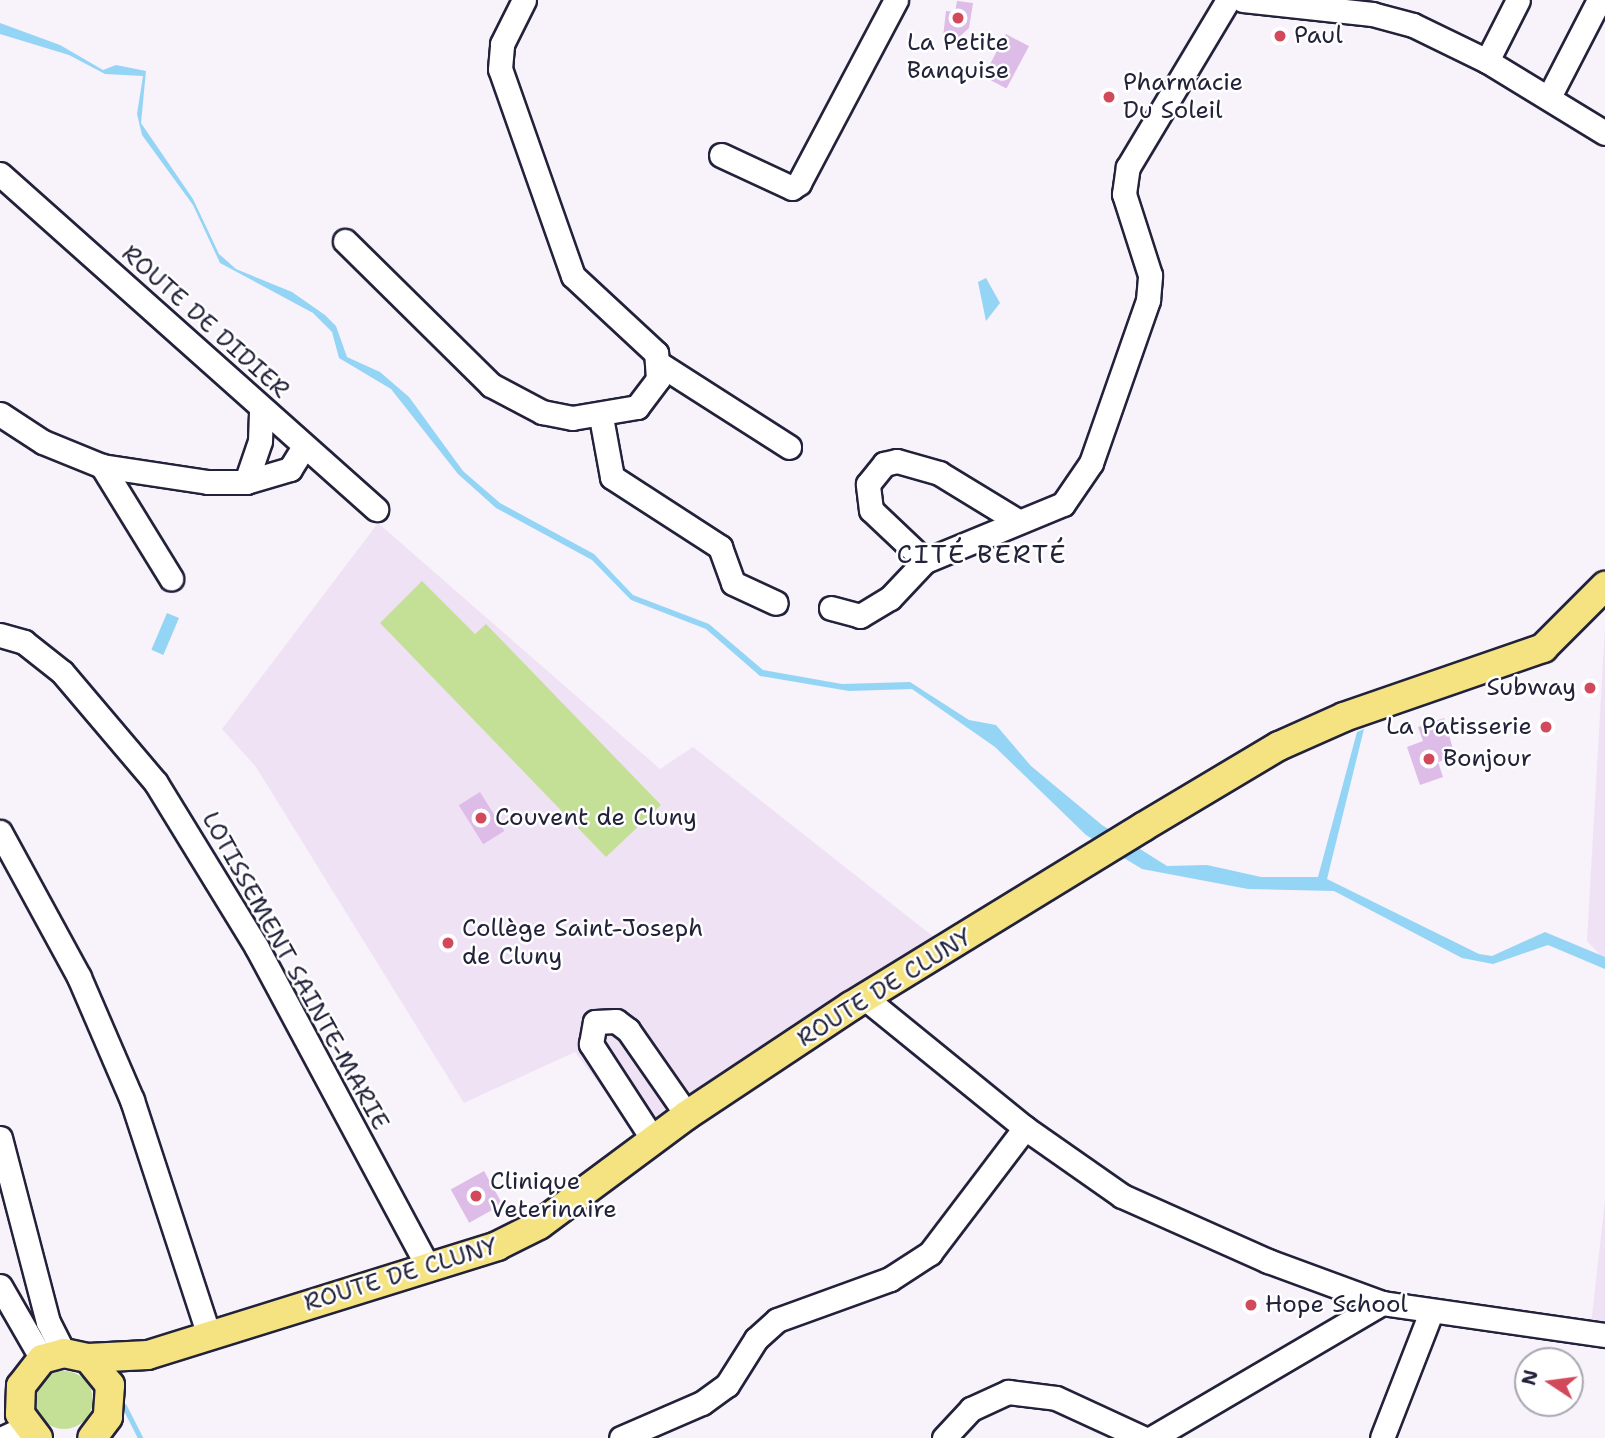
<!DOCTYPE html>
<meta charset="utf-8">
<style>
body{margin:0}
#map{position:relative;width:1605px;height:1438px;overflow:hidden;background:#f8f2fa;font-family:"Shantell Sans",sans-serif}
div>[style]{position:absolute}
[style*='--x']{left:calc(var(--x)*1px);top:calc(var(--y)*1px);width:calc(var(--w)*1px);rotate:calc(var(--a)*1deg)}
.built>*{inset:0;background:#f0e2f5}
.green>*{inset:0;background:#c4e097}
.round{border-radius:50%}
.water>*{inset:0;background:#94d5f6;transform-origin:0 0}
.stream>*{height:5px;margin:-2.5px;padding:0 2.5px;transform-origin:2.5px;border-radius:2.5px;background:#94d5f6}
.building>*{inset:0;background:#ddbce8;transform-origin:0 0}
.roads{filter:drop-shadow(2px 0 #22223b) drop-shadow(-2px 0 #22223b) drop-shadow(0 2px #22223b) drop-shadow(0 -2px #22223b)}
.minor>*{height:23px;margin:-11.5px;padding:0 11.5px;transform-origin:11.5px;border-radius:11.5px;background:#fff}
.major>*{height:28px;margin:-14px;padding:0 14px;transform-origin:14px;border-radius:14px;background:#f5e382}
.dots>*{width:19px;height:19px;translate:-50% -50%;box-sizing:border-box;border:4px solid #fff;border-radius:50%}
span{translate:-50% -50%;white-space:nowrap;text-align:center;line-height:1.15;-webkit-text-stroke:5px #fff;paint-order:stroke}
.poi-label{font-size:24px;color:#22223b}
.left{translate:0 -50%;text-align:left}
.right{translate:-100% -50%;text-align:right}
.street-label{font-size:24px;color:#22223b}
.neighbourhood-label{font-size:26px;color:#22223b;letter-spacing:2px}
.north{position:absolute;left:1514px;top:1347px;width:70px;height:70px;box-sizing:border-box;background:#fff;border:2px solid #a7a7b1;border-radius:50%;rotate:283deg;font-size:19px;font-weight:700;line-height:28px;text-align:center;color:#22223b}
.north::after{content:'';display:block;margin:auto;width:24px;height:32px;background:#d1495b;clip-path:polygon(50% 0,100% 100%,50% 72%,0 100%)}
</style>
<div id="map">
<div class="built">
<div style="clip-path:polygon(378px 523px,660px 769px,693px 747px,935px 938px,638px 1135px,575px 1052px,464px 1103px,256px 767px,222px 729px)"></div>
<div style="clip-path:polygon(1605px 627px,1605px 960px,1587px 941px)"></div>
<div style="clip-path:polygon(1605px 1201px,1605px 1327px,1591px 1325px)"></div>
</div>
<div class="green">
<div style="clip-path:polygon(422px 581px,475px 634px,486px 624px,661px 805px,606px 857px,380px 623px)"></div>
<div class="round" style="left:35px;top:1371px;width:58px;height:58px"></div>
</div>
<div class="water">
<div style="clip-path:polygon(0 23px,60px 45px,103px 70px,116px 65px,146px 71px,141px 123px,193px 199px,219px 254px,236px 269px,292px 292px,325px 315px,336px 326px,347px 357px,380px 372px,409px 397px,463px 471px,500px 503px,594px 554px,633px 595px,709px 624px,763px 670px,842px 684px,910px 682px,969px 720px,996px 725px,1031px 766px,1102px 825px,1167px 866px,1207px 865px,1261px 877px,1318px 877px,1357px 732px,1364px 729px,1327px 879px,1479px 954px,1492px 956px,1545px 932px,1605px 957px,1605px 969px,1548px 945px,1493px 964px,1462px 958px,1334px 891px,1248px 889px,1142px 869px,1086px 835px,995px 747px,912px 689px,849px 691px,760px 676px,706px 629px,631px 600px,592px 560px,496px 508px,458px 474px,391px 389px,339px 358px,332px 332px,313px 313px,220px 263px,193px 205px,142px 135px,137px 114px,143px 76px,105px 74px,69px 55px,0 34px)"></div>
<div style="clip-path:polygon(986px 278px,1000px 303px,986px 321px,978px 282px)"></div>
<div style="left:167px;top:613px;width:13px;height:40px;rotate:23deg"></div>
</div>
<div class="stream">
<div style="--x:124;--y:1406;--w:36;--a:63"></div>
</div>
<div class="building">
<div style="clip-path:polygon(957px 1px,973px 3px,969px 28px,957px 39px,943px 37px,946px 11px,955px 12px)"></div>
<div style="left:1006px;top:34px;width:26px;height:48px;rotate:28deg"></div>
<div style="clip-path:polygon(1444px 718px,1455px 756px,1438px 762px,1443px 777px,1420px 785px,1407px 747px,1423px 741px,1418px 727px)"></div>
<div style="left:480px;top:792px;width:46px;height:25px;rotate:58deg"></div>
<div style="left:484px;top:1171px;width:38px;height:38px;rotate:61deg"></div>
</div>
<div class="roads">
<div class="minor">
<div style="--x:1243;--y:0;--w:130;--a:6.2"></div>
<div style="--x:1372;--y:14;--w:42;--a:15"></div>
<div style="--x:1413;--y:25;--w:82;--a:25.9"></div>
<div style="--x:1487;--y:61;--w:138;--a:31.4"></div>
<div style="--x:1487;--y:61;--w:68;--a:-63.1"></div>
<div style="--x:1549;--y:97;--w:109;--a:-62.7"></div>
<div style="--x:721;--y:155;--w:78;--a:24.9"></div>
<div style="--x:792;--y:188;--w:9;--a:-36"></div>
<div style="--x:799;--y:183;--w:207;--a:-62.1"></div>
<div style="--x:0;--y:174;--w:504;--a:41.7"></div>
<div style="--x:345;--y:241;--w:205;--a:44.6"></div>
<div style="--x:491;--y:385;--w:58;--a:27.9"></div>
<div style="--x:542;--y:412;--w:31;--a:11"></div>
<div style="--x:572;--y:418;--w:66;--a:-9.6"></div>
<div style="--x:637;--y:407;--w:35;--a:-53"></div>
<div style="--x:658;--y:379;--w:26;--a:-94"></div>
<div style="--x:656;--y:353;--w:113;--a:-137.1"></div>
<div style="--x:573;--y:276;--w:219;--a:-109.4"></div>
<div style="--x:500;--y:69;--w:25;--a:-85"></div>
<div style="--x:502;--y:44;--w:49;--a:-63.4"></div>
<div style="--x:661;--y:365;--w:152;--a:32.6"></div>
<div style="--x:0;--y:414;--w:51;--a:33.1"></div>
<div style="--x:43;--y:442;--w:64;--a:22.1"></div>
<div style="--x:102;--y:466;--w:107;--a:8.6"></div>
<div style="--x:208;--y:482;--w:38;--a:0"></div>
<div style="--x:246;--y:482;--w:46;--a:-16.5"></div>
<div style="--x:290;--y:469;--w:26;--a:-58"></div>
<div style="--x:601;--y:417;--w:61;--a:79.6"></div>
<div style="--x:612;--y:477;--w:129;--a:32.9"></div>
<div style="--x:720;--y:547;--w:38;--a:70"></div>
<div style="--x:733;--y:583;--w:47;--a:24.9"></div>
<div style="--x:102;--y:466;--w:132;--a:58.4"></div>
<div style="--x:246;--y:482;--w:43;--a:-71.1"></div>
<div style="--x:260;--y:441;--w:33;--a:-88"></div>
<div style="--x:925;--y:561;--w:74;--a:-136.6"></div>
<div style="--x:871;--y:510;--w:26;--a:-97"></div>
<div style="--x:868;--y:484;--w:26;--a:-51"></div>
<div style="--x:884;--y:464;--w:13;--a:-13"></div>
<div style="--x:897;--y:461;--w:44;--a:15.9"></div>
<div style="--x:939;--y:473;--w:90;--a:31.4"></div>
<div style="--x:831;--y:608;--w:30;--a:15"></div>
<div style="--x:860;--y:616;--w:35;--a:-31"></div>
<div style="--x:890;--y:598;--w:51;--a:-46.6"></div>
<div style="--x:925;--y:561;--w:149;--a:-22.4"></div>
<div style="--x:1063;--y:504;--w:50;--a:-55.7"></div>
<div style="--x:1091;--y:463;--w:173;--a:-70.7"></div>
<div style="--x:1148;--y:300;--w:25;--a:-85"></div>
<div style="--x:1150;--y:275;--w:85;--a:-107.8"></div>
<div style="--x:1124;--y:194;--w:27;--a:-82"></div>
<div style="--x:1128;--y:167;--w:195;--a:-59.1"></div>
<div style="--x:0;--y:635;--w:25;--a:16"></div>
<div style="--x:24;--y:642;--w:48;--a:38.3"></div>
<div style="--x:62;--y:672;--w:145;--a:49.7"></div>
<div style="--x:156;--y:783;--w:193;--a:58.5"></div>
<div style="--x:257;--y:948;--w:364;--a:61.8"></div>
<div style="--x:0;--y:832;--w:165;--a:61.4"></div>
<div style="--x:79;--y:977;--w:134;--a:66.7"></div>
<div style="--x:132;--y:1100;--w:247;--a:71.9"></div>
<div style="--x:865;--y:998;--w:206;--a:39.1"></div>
<div style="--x:1025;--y:1128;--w:118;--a:35"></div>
<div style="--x:1122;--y:1196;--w:160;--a:24"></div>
<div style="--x:1268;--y:1261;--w:121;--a:20.2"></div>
<div style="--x:1382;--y:1303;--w:225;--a:8.2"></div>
<div style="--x:0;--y:1138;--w:190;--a:75.4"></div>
<div style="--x:48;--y:1322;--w:35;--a:63"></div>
<div style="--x:654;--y:1141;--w:116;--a:-123"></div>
<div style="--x:591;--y:1044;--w:22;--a:-80"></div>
<div style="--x:595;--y:1022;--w:21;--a:-3"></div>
<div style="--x:616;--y:1021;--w:15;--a:37"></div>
<div style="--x:628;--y:1030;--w:103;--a:55.2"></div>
<div style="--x:0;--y:1286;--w:84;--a:60.1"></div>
<div style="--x:3;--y:1438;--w:26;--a:-25"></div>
<div style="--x:621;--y:1438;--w:88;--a:-23.4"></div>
<div style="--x:702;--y:1403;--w:31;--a:-36"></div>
<div style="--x:727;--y:1385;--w:54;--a:-57.8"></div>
<div style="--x:756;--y:1339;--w:28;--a:-42"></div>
<div style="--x:777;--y:1320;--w:120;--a:-19.9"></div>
<div style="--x:890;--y:1279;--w:48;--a:-33"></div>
<div style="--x:930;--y:1253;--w:157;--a:-52.8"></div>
<div style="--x:944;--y:1438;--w:40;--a:-47"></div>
<div style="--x:971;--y:1409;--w:41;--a:-24.7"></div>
<div style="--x:1008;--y:1392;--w:48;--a:7.1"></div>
<div style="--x:1056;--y:1398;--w:96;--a:24.7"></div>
<div style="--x:1152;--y:1438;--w:267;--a:-30.4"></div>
<div style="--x:1382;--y:1438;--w:135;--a:-68.7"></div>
</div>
<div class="major">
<div style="--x:88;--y:1358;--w:60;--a:-2.9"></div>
<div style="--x:148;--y:1355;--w:366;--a:-17.3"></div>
<div style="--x:497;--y:1246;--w:47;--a:-26.6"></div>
<div style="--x:539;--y:1225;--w:184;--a:-36.6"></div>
<div style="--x:687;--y:1115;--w:197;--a:-33.6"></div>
<div style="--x:851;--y:1006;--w:342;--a:-31.5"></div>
<div style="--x:1143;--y:827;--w:158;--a:-30.8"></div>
<div style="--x:1279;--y:746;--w:71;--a:-24"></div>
<div style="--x:1344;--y:717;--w:211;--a:-19.1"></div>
<div style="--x:1543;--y:648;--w:88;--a:-45"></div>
<div style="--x:38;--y:1438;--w:30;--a:-127"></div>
<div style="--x:20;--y:1414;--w:28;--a:-88"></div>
<div style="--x:21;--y:1386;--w:34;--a:-52"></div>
<div style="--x:42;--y:1359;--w:23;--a:-15"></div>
<div style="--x:64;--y:1353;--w:25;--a:12"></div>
<div style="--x:88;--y:1358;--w:35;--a:51"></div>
<div style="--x:110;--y:1385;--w:32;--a:94"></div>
<div style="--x:108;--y:1417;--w:26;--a:127"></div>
</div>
</div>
<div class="dots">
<div style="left:958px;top:18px;background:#d1495b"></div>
<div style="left:1280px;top:36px;background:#d1495b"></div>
<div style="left:1109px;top:97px;background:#d1495b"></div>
<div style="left:1590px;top:688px;background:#d1495b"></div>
<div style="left:1546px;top:727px;background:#d1495b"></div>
<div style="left:1429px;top:759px;background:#d1495b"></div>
<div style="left:481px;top:818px;background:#d1495b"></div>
<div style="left:448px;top:943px;background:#d1495b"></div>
<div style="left:476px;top:1196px;background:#d1495b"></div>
<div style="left:1251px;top:1305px;background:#d1495b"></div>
</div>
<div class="poi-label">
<span class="left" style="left:1294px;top:36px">Paul</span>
<span style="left:958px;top:57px">La Petite<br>Banquise</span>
<span class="left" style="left:1123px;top:97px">Pharmacie<br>Du Soleil</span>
<span class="right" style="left:1576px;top:688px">Subway</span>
<span class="right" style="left:1532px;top:727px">La Patisserie</span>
<span class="left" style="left:1443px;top:759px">Bonjour</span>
<span class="left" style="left:495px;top:818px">Couvent de Cluny</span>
<span class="left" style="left:462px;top:943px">Collège Saint-Joseph<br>de Cluny</span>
<span class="left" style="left:490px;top:1196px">Clinique<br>Veterinaire</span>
<span class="left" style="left:1265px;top:1305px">Hope School</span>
</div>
<div class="street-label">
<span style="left:205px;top:322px;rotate:42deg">ROUTE DE DIDIER</span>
<span style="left:295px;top:971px;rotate:61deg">LOTISSEMENT SAINTE-MARIE</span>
<span style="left:885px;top:988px;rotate:-32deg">ROUTE DE CLUNY</span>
<span style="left:401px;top:1275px;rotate:-17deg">ROUTE DE CLUNY</span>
</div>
<div class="neighbourhood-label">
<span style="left:982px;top:554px">CITÉ BERTÉ</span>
</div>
<div class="north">N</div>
</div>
